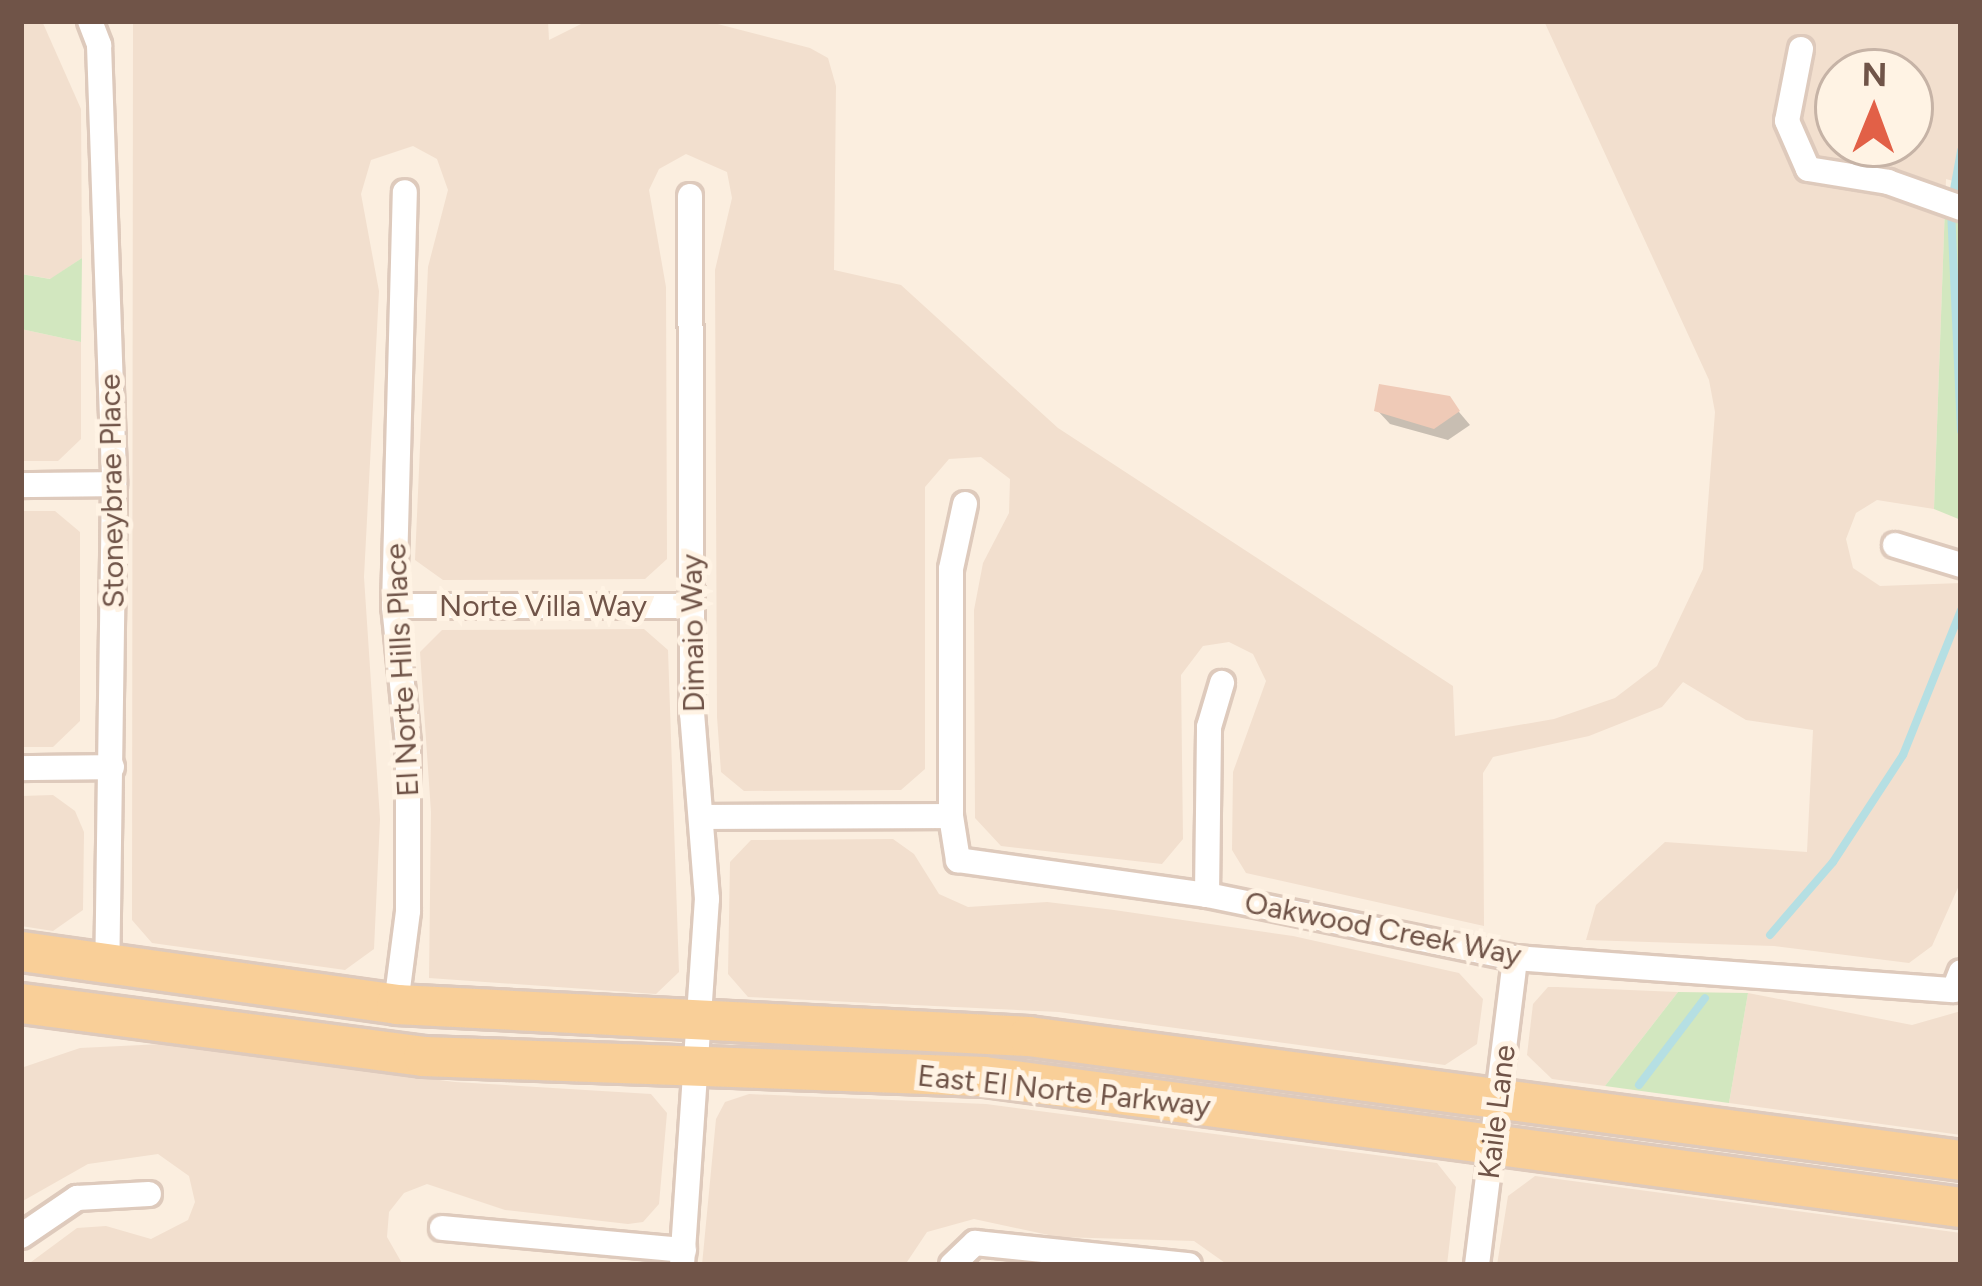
<!DOCTYPE html>
<style>
body{margin:0}
#map{position:relative;width:1982px;height:1286px;overflow:hidden;background:#fbeedf;font-family:Figtree,sans-serif}
div>[style]{position:absolute}
[style*='--x']{left:calc(var(--x)*1px);top:calc(var(--y)*1px);width:calc(var(--w)*1px);rotate:calc(var(--a)*1deg)}
.residential>*{inset:0;background:#f2dfce}
.green>*{inset:0;background:#d2e7bf}
.shadow>*{inset:0;background:#0003}
.stream>*{height:8px;margin:-4px;padding:0 4px;transform-origin:4px;border-radius:4px;background:#b5dfe3}
.building>*{inset:0;background:#efcab7}
.roads{filter:drop-shadow(3px 0 #decabc) drop-shadow(-3px 0 #decabc) drop-shadow(0 3px #decabc) drop-shadow(0 -3px #decabc)}
.minor>*{height:24px;margin:-12px;padding:0 12px;transform-origin:12px;border-radius:12px;background:#fff}
.primary>*{height:39px;margin:-19.5px;padding:0 19.5px;transform-origin:19.5px;border-radius:19.5px;background:#f9cf98}
span{translate:-50% -50%;white-space:nowrap;text-align:center;line-height:1.15;-webkit-text-stroke:10px #fff3e4;paint-order:stroke}
.street-label{font-size:30px;color:#705448}
.frame{position:absolute;inset:0;border:24px solid #705448;pointer-events:none}
.north{position:absolute;left:1814px;top:48px;width:120px;height:120px;box-sizing:border-box;background:#fff3e4;border:3px solid #c6b3a6;border-radius:50%;rotate:1deg;font-size:33px;font-weight:700;line-height:48px;text-align:center;color:#705448}
.north::after{content:'';display:block;margin:auto;width:42px;height:54px;background:#e26047;clip-path:polygon(50% 0,100% 100%,50% 72%,0 100%)}
</style>
<div id="map">
<div class="residential">
<div style="clip-path:polygon(21px 21px,42px 21px,81px 109px,82px 258px,51px 279px,21px 274px)"></div>
<div style="clip-path:polygon(evenodd,133px 21px,548px 21px,549px 40px,587px 21px,706px 21px,810px 48px,828px 58px,836px 86px,834px 270px,901px 285px,1058px 428px,1453px 686px,1455px 736px,1554px 719px,1615px 698px,1657px 666px,1703px 569px,1715px 412px,1709px 380px,1544px 21px,1961px 21px,1961px 183px,1946px 179px,1934px 509px,1877px 500px,1856px 513px,1846px 539px,1853px 568px,1880px 586px,1961px 583px,1961px 881px,1932px 946px,1909px 963px,1774px 946px,1586px 940px,1596px 905px,1665px 842px,1807px 852px,1813px 730px,1746px 720px,1683px 682px,1662px 707px,1589px 736px,1493px 757px,1483px 773px,1484px 926px,1246px 873px,1232px 850px,1233px 772px,1266px 681px,1253px 654px,1229px 642px,1203px 646px,1181px 675px,1183px 839px,1162px 864px,1001px 846px,975px 818px,974px 610px,983px 563px,1009px 513px,1010px 479px,981px 457px,949px 459px,925px 487px,925px 769px,901px 790px,744px 791px,721px 772px,717px 717px,715px 270px,732px 198px,727px 172px,686px 154px,659px 169px,649px 190px,666px 287px,667px 559px,645px 579px,443px 580px,415px 560px,428px 267px,448px 190px,437px 159px,413px 146px,371px 160px,361px 194px,379px 291px,364px 577px,380px 819px,374px 949px,345px 970px,152px 943px,132px 920px,133px 21px,1838px 72px,1910px 72px,1910px 144px,1838px 144px,1838px 72px)"></div>
<div style="clip-path:polygon(21px 329px,81px 342px,81px 439px,58px 461px,21px 461px)"></div>
<div style="clip-path:polygon(21px 511px,55px 511px,80px 532px,80px 721px,53px 747px,21px 747px)"></div>
<div style="clip-path:polygon(644px 629px,668px 650px,679px 972px,656px 994px,429px 978px,431px 812px,420px 652px,442px 630px)"></div>
<div style="clip-path:polygon(53px 795px,75px 811px,84px 832px,83px 910px,53px 931px,21px 926px,21px 796px)"></div>
<div style="clip-path:polygon(893px 839px,914px 854px,939px 894px,968px 907px,1047px 902px,1114px 910px,1293px 936px,1459px 973px,1483px 999px,1477px 1044px,1445px 1065px,1059px 1012px,748px 997px,728px 974px,730px 862px,751px 840px)"></div>
<div style="clip-path:polygon(1548px 987px,1557px 987px,1678px 992px,1605px 1086px,1552px 1079px,1527px 1055px,1533px 1004px)"></div>
<div style="clip-path:polygon(1748px 993px,1912px 1025px,1961px 1011px,1961px 1135px,1729px 1103px)"></div>
<div style="clip-path:polygon(162px 1044px,455px 1082px,651px 1094px,667px 1113px,659px 1204px,643px 1222px,628px 1224px,505px 1210px,427px 1184px,404px 1193px,389px 1212px,387px 1237px,403px 1265px,27px 1265px,77px 1228px,106px 1226px,151px 1239px,188px 1220px,195px 1202px,189px 1176px,158px 1154px,88px 1164px,21px 1202px,21px 1068px,80px 1048px)"></div>
<div style="clip-path:polygon(749px 1094px,986px 1104px,1437px 1163px,1456px 1187px,1447px 1265px,1228px 1265px,1194px 1241px,1058px 1237px,974px 1219px,927px 1232px,905px 1265px,702px 1265px,716px 1119px,725px 1102px)"></div>
<div style="clip-path:polygon(1535px 1176px,1961px 1233px,1961px 1265px,1497px 1265px,1508px 1196px)"></div>
</div>
<div class="green">
<div style="clip-path:polygon(1945px 206px,1961px 213px,1961px 520px,1934px 509px)"></div>
<div style="clip-path:polygon(82px 258px,81px 342px,21px 329px,21px 274px,50px 279px)"></div>
<div style="clip-path:polygon(1678px 992px,1748px 993px,1729px 1103px,1605px 1086px)"></div>
</div>
<div class="shadow">
<div style="clip-path:polygon(1448px 399px,1470px 425px,1448px 440px,1390px 424px,1377px 410px)"></div>
</div>
<div class="stream">
<div style="--x:1953;--y:195;--w:45;--a:-79.7"></div>
<div style="--x:1951;--y:210;--w:221;--a:87.4"></div>
<div style="--x:1770;--y:935;--w:96;--a:-49.2"></div>
<div style="--x:1833;--y:862;--w:128;--a:-56.8"></div>
<div style="--x:1903;--y:755;--w:156;--a:-68.2"></div>
<div style="--x:1639;--y:1085;--w:109;--a:-52.8"></div>
</div>
<div class="building">
<div style="clip-path:polygon(1379px 384px,1450px 396px,1460px 411px,1434px 429px,1374px 411px)"></div>
</div>
<div class="roads">
<div class="minor">
<div style="--x:90;--y:21;--w:26;--a:69"></div>
<div style="--x:99;--y:45;--w:439;--a:88"></div>
<div style="--x:114;--y:484;--w:479;--a:90.8"></div>
<div style="--x:1801;--y:49;--w:73;--a:101"></div>
<div style="--x:1787;--y:121;--w:52;--a:66.4"></div>
<div style="--x:1808;--y:169;--w:81;--a:9.2"></div>
<div style="--x:1888;--y:182;--w:77;--a:19.6"></div>
<div style="--x:21;--y:485;--w:93;--a:-0.6"></div>
<div style="--x:965;--y:504;--w:66;--a:102.2"></div>
<div style="--x:951;--y:569;--w:247;--a:90"></div>
<div style="--x:951;--y:816;--w:45;--a:81"></div>
<div style="--x:958;--y:860;--w:251;--a:8"></div>
<div style="--x:1207;--y:895;--w:314;--a:11.6"></div>
<div style="--x:1515;--y:958;--w:440;--a:4.2"></div>
<div style="--x:1954;--y:990;--w:19;--a:-69"></div>
<div style="--x:1895;--y:545;--w:69;--a:16.9"></div>
<div style="--x:394;--y:606;--w:298;--a:0"></div>
<div style="--x:21;--y:768;--w:91;--a:-0.6"></div>
<div style="--x:702;--y:817;--w:249;--a:-0.2"></div>
<div style="--x:1207;--y:895;--w:168;--a:-89.3"></div>
<div style="--x:1209;--y:727;--w:46;--a:-73.5"></div>
<div style="--x:396;--y:1004;--w:94;--a:-82.6"></div>
<div style="--x:408;--y:911;--w:168;--a:-90"></div>
<div style="--x:408;--y:743;--w:138;--a:-95.8"></div>
<div style="--x:394;--y:606;--w:414;--a:-88.5"></div>
<div style="--x:442;--y:1228;--w:243;--a:5.2"></div>
<div style="--x:21;--y:1236;--w:68;--a:-34.2"></div>
<div style="--x:77;--y:1198;--w:72;--a:-3.2"></div>
<div style="--x:682;--y:1265;--w:367;--a:-86.1"></div>
<div style="--x:707;--y:899;--w:186;--a:-94.6"></div>
<div style="--x:692;--y:714;--w:518;--a:-90.22"></div>
<div style="--x:952;--y:1265;--w:32;--a:-44"></div>
<div style="--x:975;--y:1243;--w:215;--a:5.9"></div>
<div style="--x:1477;--y:1265;--w:309;--a:-82.9"></div>
</div>
<div class="primary">
<div style="--x:21;--y:951;--w:379;--a:8"></div>
<div style="--x:396;--y:1004;--w:633;--a:2.9"></div>
<div style="--x:1028;--y:1036;--w:941;--a:7.57"></div>
<div style="--x:21;--y:1003;--w:405;--a:7.5"></div>
<div style="--x:423;--y:1056;--w:561;--a:2.04"></div>
<div style="--x:984;--y:1076;--w:986;--a:7.64"></div>
</div>
</div>
<div class="street-label">
<span style="left:112px;top:491px;rotate:-91deg">Stoneybrae Place</span>
<span style="left:543px;top:606px">Norte Villa Way</span>
<span style="left:693px;top:633px;rotate:-91deg">Dimaio Way</span>
<span style="left:402px;top:670px;rotate:-93deg">El Norte Hills Place</span>
<span style="left:1383px;top:929px;rotate:11deg">Oakwood Creek Way</span>
<span style="left:1064px;top:1091px;rotate:6deg">East El Norte Parkway</span>
<span style="left:1497px;top:1112px;rotate:-83deg">Kaile Lane</span>
</div>
<div class="frame"></div>
<div class="north">N</div>
</div>
